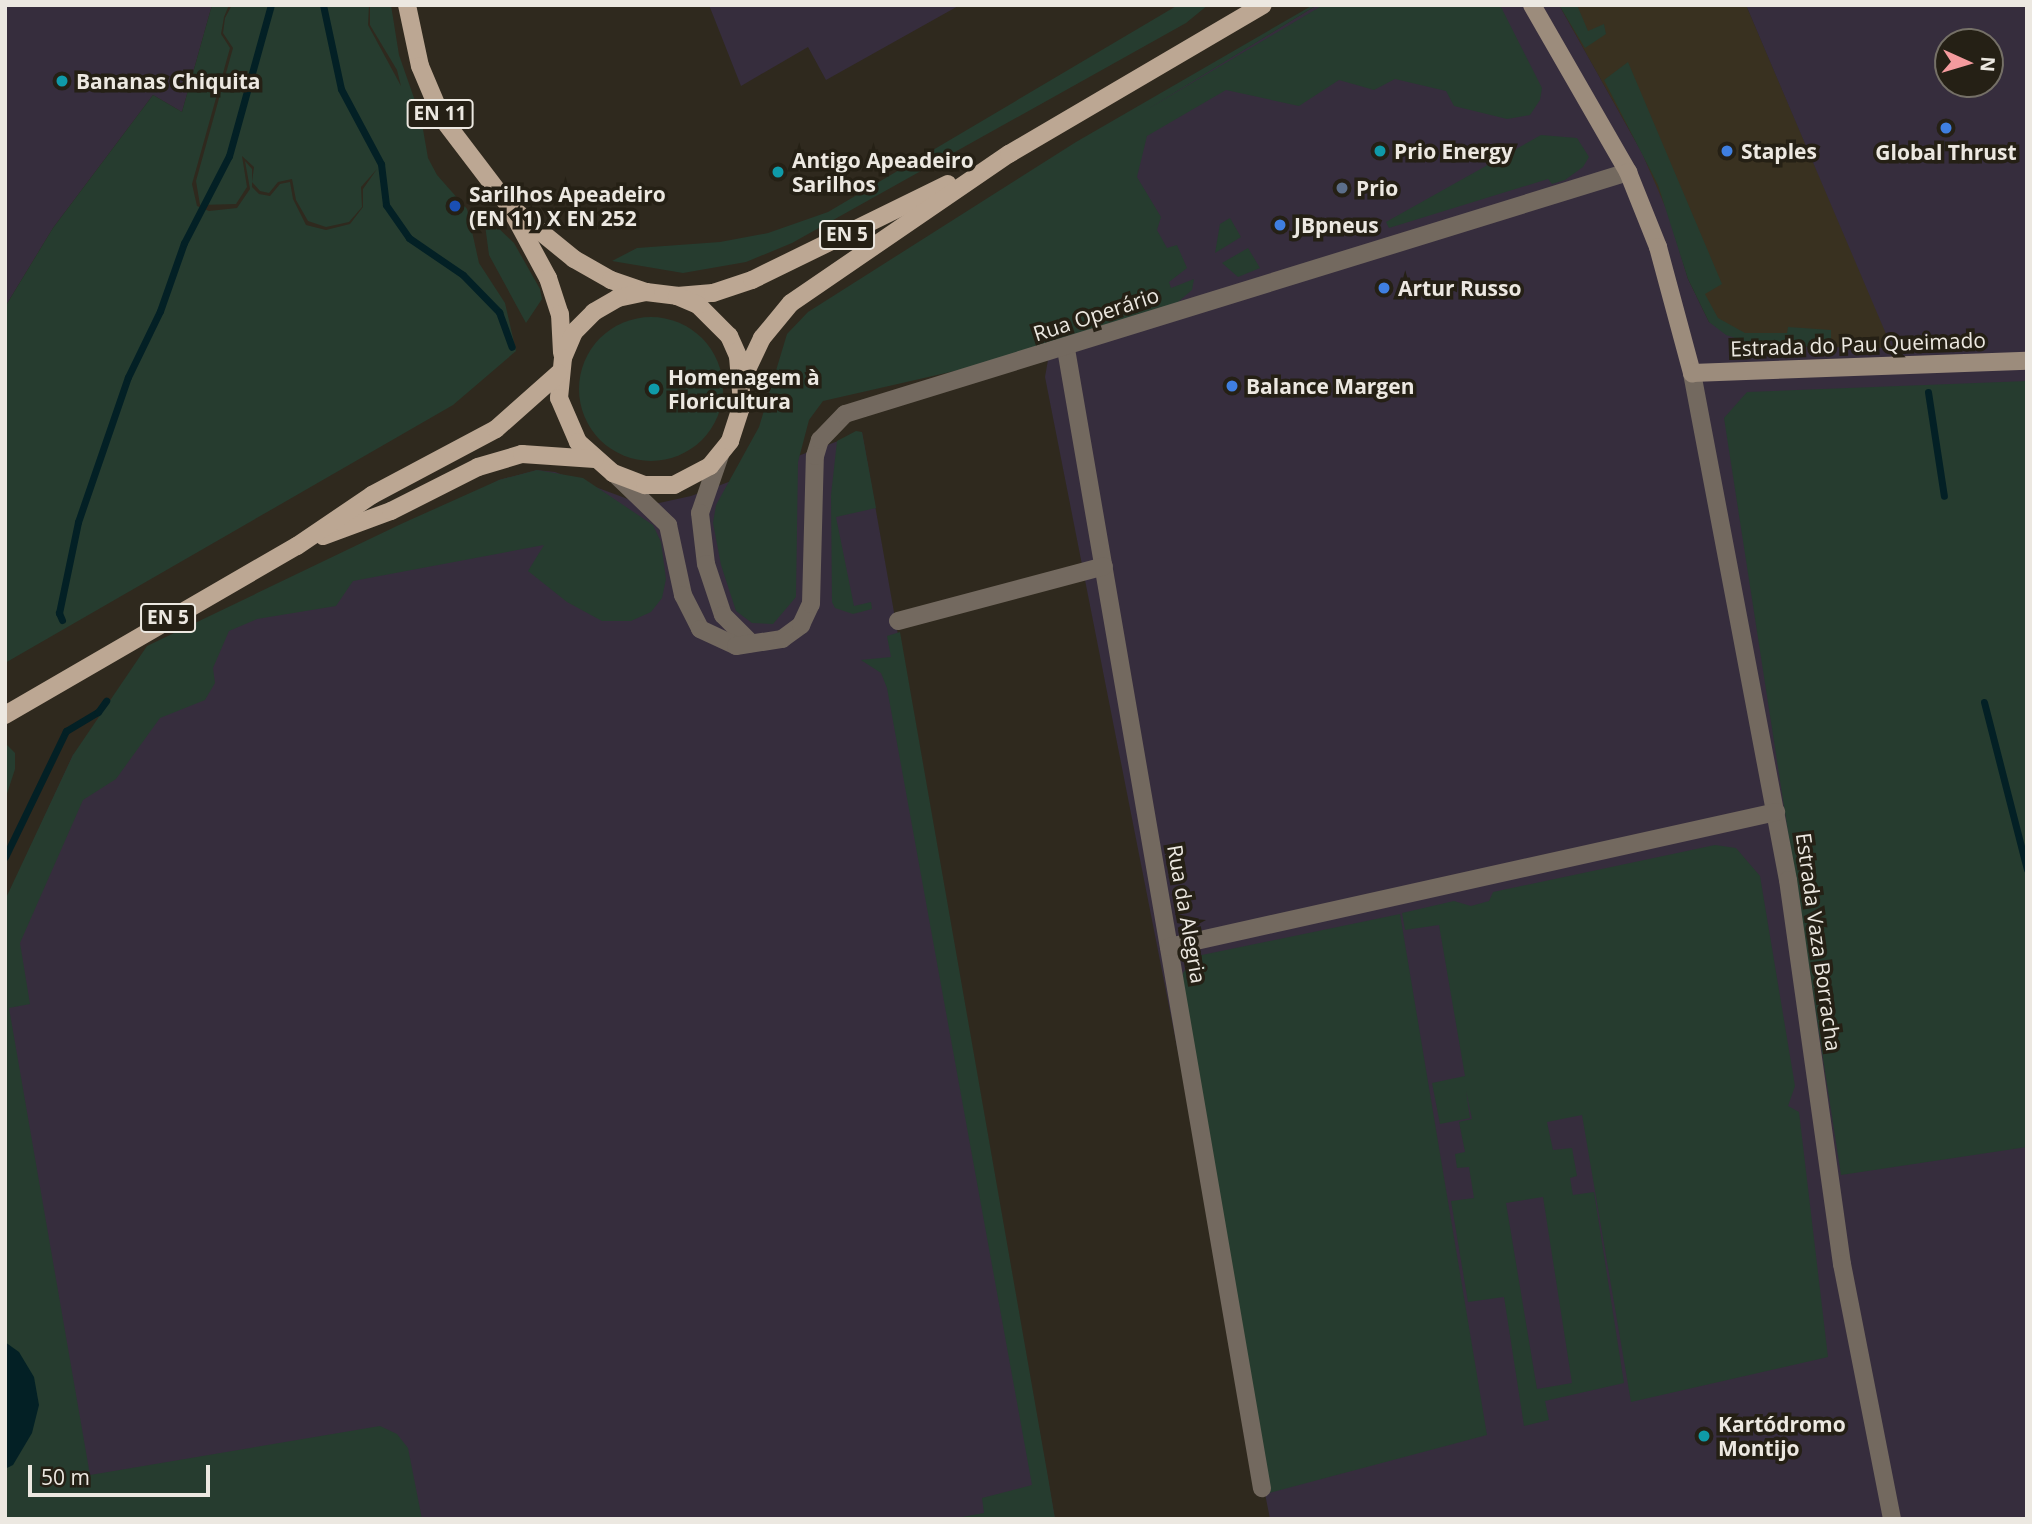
<!DOCTYPE html>
<meta charset="utf-8">
<style>
body{margin:0}
#map{position:relative;width:2032px;height:1524px;overflow:hidden;background:#2f291e;font-family:"Open Sans",sans-serif}
div>[style]{position:absolute}
[style*='--x']{left:calc(var(--x)*1px);top:calc(var(--y)*1px);width:calc(var(--w)*1px);rotate:calc(var(--a)*1deg)}
.built>*{inset:0;background:#393120}
.industrial>*{inset:0;background:#362d3d}
.green>*{inset:0;background:#263c2f}
.round{border-radius:50%}
.water>*{inset:0;background:#032025}
.stream>*{height:7px;margin:-3.5px;padding:0 3.5px;transform-origin:3.5px;border-radius:3.5px;background:#032025}
.street>*{height:18px;margin:-9px;padding:0 9px;transform-origin:9px;border-radius:9px;background:#73695f}
.secondary>*{height:18px;margin:-9px;padding:0 9px;transform-origin:9px;border-radius:9px;background:#9c8c7c}
.primary>*{height:18px;margin:-9px;padding:0 9px;transform-origin:9px;border-radius:9px;background:#bca793}
.dots>*{width:19px;height:19px;translate:-50% -50%;box-sizing:border-box;border:4px solid #252015;border-radius:50%}
span{translate:-50% -50%;white-space:nowrap;text-align:center;line-height:1.15;-webkit-text-stroke:7px #252015;paint-order:stroke}
.shield-label span{padding:2px 5px;background:#252015;border:2px solid;border-radius:5px;-webkit-text-stroke-width:0}
.shield-label{font-size:19px;color:#ece8e1;font-weight:700}
.poi-label{font-size:21px;color:#ece8e1;font-weight:700}
.left{translate:0 -50%;text-align:left}
.street-label{font-size:21px;color:#ece8e1}
.frame{position:absolute;inset:0;border:7px solid #ece8e1;pointer-events:none}
.north{position:absolute;left:1934px;top:28px;width:70px;height:70px;box-sizing:border-box;background:#252015;border:2px solid #757067;border-radius:50%;rotate:94deg;font-size:19px;font-weight:700;line-height:28px;text-align:center;color:#ece8e1}
.north::after{content:'';display:block;margin:auto;width:24px;height:32px;background:#f59b9e;clip-path:polygon(50% 0,100% 100%,50% 72%,0 100%)}
.scale{position:absolute;left:28px;top:1465px;width:182px;height:32px;box-sizing:border-box;border:4px solid #ece8e1;border-top:0;padding-left:9px;font-size:21px;line-height:24px;white-space:nowrap;color:#ece8e1;-webkit-text-stroke:5px #252015;paint-order:stroke}
</style>
<div id="map">
<div class="built">
<div style="clip-path:polygon(1559px 5px,1746px 5px,1893px 348px,1759px 346px,1709px 322px,1642px 153px)"></div>
</div>
<div class="industrial">
<div style="clip-path:polygon(5px 5px,212px 5px,182px 112px,153px 95px,53px 228px,5px 307px)"></div>
<div style="clip-path:polygon(709px 5px,960px 5px,826px 80px,808px 47px,741px 86px)"></div>
<div style="clip-path:polygon(evenodd,1317px 5px,1559px 5px,1642px 153px,1668px 213px,1688px 279px,1709px 322px,1759px 346px,1892px 348px,1746px 5px,2027px 5px,2027px 1519px,1270px 1519px,1045px 377px,1057px 309px,989px 205px,1317px 5px,1948px 42px,1990px 42px,1990px 84px,1948px 84px,1948px 42px)"></div>
<div style="clip-path:polygon(862px 432px,1055px 1519px,5px 1519px,5px 902px,73px 755px,238px 619px,499px 480px,537px 470px,555px 472px,636px 502px,659px 503px,691px 496px)"></div>
</div>
<div class="green">
<div style="clip-path:polygon(212px 5px,229px 5px,224px 17px,221px 34px,230px 48px,192px 184px,197px 206px,209px 211px,237px 208px,250px 189px,245px 161px,252px 169px,252px 187px,259px 194px,270px 196px,280px 184px,290px 182px,293px 199px,306px 225px,326px 230px,350px 224px,363px 207px,363px 189px,377px 169px,361px 187px,362px 207px,349px 222px,326px 227px,308px 221px,296px 200px,292px 179px,278px 182px,269px 193px,260px 191px,252px 182px,254px 167px,242px 156px,247px 187px,236px 204px,200px 205px,196px 181px,233px 48px,223px 33px,225px 18px,232px 5px,369px 5px,368px 25px,401px 86px,397px 70px,370px 25px,370px 5px,391px 5px,399px 55px,421px 118px,428px 158px,437px 175px,467px 209px,479px 263px,505px 303px,516px 351px,453px 405px,5px 663px,5px 307px,53px 228px,153px 95px,182px 112px)"></div>
<div style="clip-path:polygon(1178px 5px,1208px 5px,1186px 23px,792px 243px,746px 262px,683px 273px,612px 261px,637px 248px,720px 242px,768px 233px,828px 212px)"></div>
<div style="clip-path:polygon(1313px 5px,1317px 5px,1148px 109px,1323px 5px,1500px 5px,1542px 88px,1540px 100px,1530px 115px,1507px 119px,1454px 106px,1446px 91px,1395px 79px,1374px 90px,1339px 80px,1299px 106px,1226px 90px,1147px 136px,1137px 177px,1161px 217px,1157px 230px,1167px 248px,1177px 245px,1187px 268px,1169px 282px,1171px 288px,1194px 279px,1192px 290px,1178px 302px,981px 365px,823px 401px,809px 420px,798px 462px,796px 597px,773px 624px,752px 623px,736px 611px,721px 565px,713px 523px,716px 505px,759px 427px,787px 334px,808px 312px,1076px 142px)"></div>
<div style="clip-path:polygon(1559px 5px,1577px 5px,1588px 31px,1604px 24px,1606px 34px,1585px 48px)"></div>
<div style="clip-path:polygon(1628px 62px,1722px 284px,1705px 294px,1718px 318px,1745px 333px,1787px 333px,1788px 327px,1831px 330px,1831px 347px,1759px 346px,1726px 335px,1709px 322px,1688px 279px,1658px 185px,1604px 80px)"></div>
<div style="clip-path:polygon(1541px 135px,1577px 138px,1589px 157px,1583px 167px,1565px 180px,1552px 184px,1548px 179px,1389px 228px,1386px 222px)"></div>
<div style="clip-path:polygon(1230px 218px,1241px 237px,1215px 253px,1220px 224px)"></div>
<div style="clip-path:polygon(491px 221px,514px 243px,540px 289px,542px 299px,526px 323px,489px 255px,485px 225px)"></div>
<div style="clip-path:polygon(1248px 248px,1260px 268px,1238px 277px,1222px 263px)"></div>
<div class="round" style="left:579px;top:317px;width:144px;height:144px"></div>
<div style="clip-path:polygon(2027px 381px,2027px 1147px,1841px 1175px,1724px 418px,1747px 392px)"></div>
<div style="clip-path:polygon(856px 431px,862px 432px,876px 508px,836px 517px,854px 606px,871px 602px,872px 609px,853px 614px,835px 608px,832px 602px,831px 495px,837px 441px)"></div>
<div style="clip-path:polygon(537px 470px,583px 478px,653px 525px,661px 542px,666px 579px,662px 598px,651px 612px,631px 621px,602px 621px,567px 602px,528px 571px,544px 545px,353px 581px,336px 606px,257px 619px,229px 631px,213px 668px,215px 683px,205px 700px,160px 718px,116px 779px,83px 800px,20px 943px,30px 1004px,9px 1008px,90px 1475px,380px 1426px,397px 1434px,408px 1448px,422px 1519px,5px 1519px,5px 900px,73px 755px,147px 646px,401px 524px,499px 480px)"></div>
<div style="clip-path:polygon(900px 632px,1049px 1483px,1055px 1519px,951px 1519px,984px 1513px,982px 1498px,1032px 1485px,887px 688px,881px 673px,861px 660px,891px 657px,887px 636px)"></div>
<div style="clip-path:polygon(5px 743px,15px 753px,15px 769px,5px 800px)"></div>
<div style="clip-path:polygon(evenodd,1715px 845px,1736px 848px,1760px 876px,1795px 1086px,1788px 1106px,1799px 1112px,1828px 1357px,1631px 1402px,1582px 1115px,1547px 1122px,1553px 1150px,1572px 1148px,1577px 1176px,1570px 1178px,1573px 1195px,1594px 1192px,1624px 1383px,1545px 1401px,1549px 1420px,1524px 1426px,1504px 1297px,1468px 1302px,1451px 1201px,1474px 1198px,1469px 1167px,1457px 1168px,1455px 1154px,1465px 1152px,1459px 1122px,1472px 1119px,1466px 1091px,1470px 1118px,1440px 1124px,1432px 1083px,1465px 1076px,1439px 925px,1405px 930px,1402px 913px,1454px 901px,1471px 906px,1489px 901px,1493px 892px,1715px 845px,1543px 1197px,1572px 1383px,1537px 1389px,1506px 1203px,1543px 1197px)"></div>
<div style="clip-path:polygon(1400px 914px,1487px 1435px,1265px 1494px,1181px 977px,1192px 957px)"></div>
</div>
<div class="water">
<div style="clip-path:polygon(5px 1342px,19px 1352px,34px 1377px,39px 1405px,32px 1433px,13px 1465px,5px 1469px)"></div>
</div>
<div class="stream">
<div style="--x:323;--y:5;--w:86;--a:77.9"></div>
<div style="--x:341;--y:89;--w:85;--a:61.9"></div>
<div style="--x:381;--y:164;--w:41;--a:83"></div>
<div style="--x:386;--y:205;--w:40;--a:55.1"></div>
<div style="--x:409;--y:238;--w:65;--a:34.4"></div>
<div style="--x:463;--y:275;--w:52;--a:45.8"></div>
<div style="--x:499;--y:312;--w:37;--a:70"></div>
<div style="--x:1928;--y:392;--w:105;--a:81.3"></div>
<div style="--x:62;--y:620;--w:8;--a:-113"></div>
<div style="--x:59;--y:613;--w:93;--a:-78.2"></div>
<div style="--x:78;--y:522;--w:153;--a:-71"></div>
<div style="--x:128;--y:377;--w:73;--a:-64.1"></div>
<div style="--x:160;--y:311;--w:72;--a:-70.6"></div>
<div style="--x:184;--y:243;--w:98;--a:-62.7"></div>
<div style="--x:229;--y:156;--w:157;--a:-74.5"></div>
<div style="--x:1984;--y:702;--w:173;--a:75.6"></div>
<div style="--x:5;--y:857;--w:140;--a:-64.2"></div>
<div style="--x:66;--y:731;--w:37;--a:-31"></div>
<div style="--x:98;--y:712;--w:14;--a:-54"></div>
</div>
<div class="street">
<div style="--x:1066;--y:349;--w:1156;--a:80.24"></div>
<div style="--x:1692;--y:373;--w:516;--a:79.28"></div>
<div style="--x:1788;--y:880;--w:388;--a:82"></div>
<div style="--x:1842;--y:1264;--w:260;--a:78.9"></div>
<div style="--x:720;--y:455;--w:61;--a:109"></div>
<div style="--x:700;--y:513;--w:51;--a:83.3"></div>
<div style="--x:706;--y:564;--w:54;--a:71.6"></div>
<div style="--x:723;--y:615;--w:40;--a:45"></div>
<div style="--x:617;--y:476;--w:71;--a:43.9"></div>
<div style="--x:668;--y:525;--w:72;--a:77.9"></div>
<div style="--x:683;--y:595;--w:38;--a:63"></div>
<div style="--x:700;--y:629;--w:40;--a:25"></div>
<div style="--x:736;--y:646;--w:47;--a:-8.7"></div>
<div style="--x:782;--y:639;--w:24;--a:-36"></div>
<div style="--x:801;--y:625;--w:23;--a:-65"></div>
<div style="--x:811;--y:604;--w:148;--a:-88.5"></div>
<div style="--x:815;--y:456;--w:17;--a:-73"></div>
<div style="--x:820;--y:440;--w:36;--a:-46"></div>
<div style="--x:845;--y:414;--w:820;--a:-17.17"></div>
<div style="--x:898;--y:621;--w:213;--a:-14.9"></div>
<div style="--x:1169;--y:947;--w:622;--a:-12.54"></div>
</div>
<div class="secondary">
<div style="--x:1532;--y:5;--w:193;--a:60.1"></div>
<div style="--x:1628;--y:172;--w:81;--a:68.2"></div>
<div style="--x:1658;--y:247;--w:131;--a:74.9"></div>
<div style="--x:1692;--y:373;--w:335;--a:-2.1"></div>
</div>
<div class="primary">
<div style="--x:407;--y:5;--w:62;--a:78"></div>
<div style="--x:420;--y:66;--w:56;--a:67.1"></div>
<div style="--x:442;--y:118;--w:111;--a:52.7"></div>
<div style="--x:509;--y:206;--w:82;--a:61.6"></div>
<div style="--x:548;--y:278;--w:38;--a:72"></div>
<div style="--x:560;--y:314;--w:39;--a:87"></div>
<div style="--x:509;--y:206;--w:84;--a:39.2"></div>
<div style="--x:574;--y:259;--w:43;--a:29.6"></div>
<div style="--x:611;--y:280;--w:37;--a:19"></div>
<div style="--x:646;--y:292;--w:31;--a:7"></div>
<div style="--x:677;--y:296;--w:36;--a:-5"></div>
<div style="--x:713;--y:293;--w:41;--a:-18.4"></div>
<div style="--x:752;--y:280;--w:218;--a:-26.1"></div>
<div style="--x:646;--y:292;--w:29;--a:168"></div>
<div style="--x:618;--y:298;--w:28;--a:150"></div>
<div style="--x:594;--y:312;--w:28;--a:135"></div>
<div style="--x:574;--y:332;--w:28;--a:113"></div>
<div style="--x:563;--y:358;--w:40;--a:95.7"></div>
<div style="--x:559;--y:398;--w:48;--a:66.6"></div>
<div style="--x:578;--y:442;--w:47;--a:41.5"></div>
<div style="--x:613;--y:473;--w:34;--a:21"></div>
<div style="--x:645;--y:485;--w:29;--a:0"></div>
<div style="--x:674;--y:485;--w:41;--a:-27.8"></div>
<div style="--x:710;--y:466;--w:32;--a:-51"></div>
<div style="--x:730;--y:441;--w:40;--a:-72"></div>
<div style="--x:742;--y:403;--w:47;--a:-94.9"></div>
<div style="--x:738;--y:356;--w:22;--a:-114"></div>
<div style="--x:729;--y:336;--w:44;--a:-135"></div>
<div style="--x:698;--y:305;--w:23;--a:-157"></div>
<div style="--x:743;--y:378;--w:44;--a:-64.6"></div>
<div style="--x:762;--y:338;--w:45;--a:-50.4"></div>
<div style="--x:791;--y:303;--w:264;--a:-34.4"></div>
<div style="--x:1009;--y:154;--w:294;--a:-30.4"></div>
<div style="--x:323;--y:536;--w:72;--a:-20.2"></div>
<div style="--x:391;--y:511;--w:97;--a:-26.8"></div>
<div style="--x:478;--y:467;--w:46;--a:-16.5"></div>
<div style="--x:522;--y:454;--w:73;--a:3.9"></div>
<div style="--x:5;--y:715;--w:337;--a:-30.1"></div>
<div style="--x:297;--y:546;--w:91;--a:-34.2"></div>
<div style="--x:372;--y:495;--w:140;--a:-28"></div>
<div style="--x:496;--y:429;--w:84;--a:-41.6"></div>
</div>
<div class="dots">
<div style="left:62px;top:81px;background:#0f9aa8"></div>
<div style="left:1946px;top:128px;background:#3f7fe0"></div>
<div style="left:1380px;top:151px;background:#0f9aa8"></div>
<div style="left:1727px;top:151px;background:#3f7fe0"></div>
<div style="left:778px;top:172px;background:#0f9aa8"></div>
<div style="left:1342px;top:188px;background:#5c6f8a"></div>
<div style="left:455px;top:206px;background:#1a4fb4"></div>
<div style="left:1280px;top:225px;background:#3f7fe0"></div>
<div style="left:1384px;top:288px;background:#3f7fe0"></div>
<div style="left:1232px;top:386px;background:#3f7fe0"></div>
<div style="left:654px;top:389px;background:#0f9aa8"></div>
<div style="left:1704px;top:1436px;background:#0f9aa8"></div>
</div>
<div class="shield-label">
<span style="left:440px;top:114px">EN 11</span>
<span style="left:847px;top:235px">EN 5</span>
<span style="left:168px;top:618px">EN 5</span>
</div>
<div class="poi-label">
<span class="left" style="left:76px;top:81px">Bananas Chiquita</span>
<span class="left" style="left:1394px;top:151px">Prio Energy</span>
<span class="left" style="left:1741px;top:151px">Staples</span>
<span style="left:1946px;top:152px">Global Thrust</span>
<span class="left" style="left:792px;top:172px">Antigo Apeadeiro<br>Sarilhos</span>
<span class="left" style="left:1356px;top:188px">Prio</span>
<span class="left" style="left:469px;top:206px">Sarilhos Apeadeiro<br>(EN 11) X EN 252</span>
<span class="left" style="left:1294px;top:225px">JBpneus</span>
<span class="left" style="left:1398px;top:288px">Artur Russo</span>
<span class="left" style="left:668px;top:389px">Homenagem à<br>Floricultura</span>
<span class="left" style="left:1246px;top:386px">Balance Margen</span>
<span class="left" style="left:1718px;top:1436px">Kartódromo<br>Montijo</span>
</div>
<div class="street-label">
<span style="left:1096px;top:314px;rotate:-18deg">Rua Operário</span>
<span style="left:1858px;top:344px;rotate:-2deg">Estrada do Pau Queimado</span>
<span style="left:1187px;top:914px;rotate:80deg">Rua da Alegria</span>
<span style="left:1819px;top:942px;rotate:82deg">Estrada Vaza Borracha</span>
</div>
<div class="frame"></div>
<div class="north">N</div>
<div class="scale">50 m</div>
</div>
